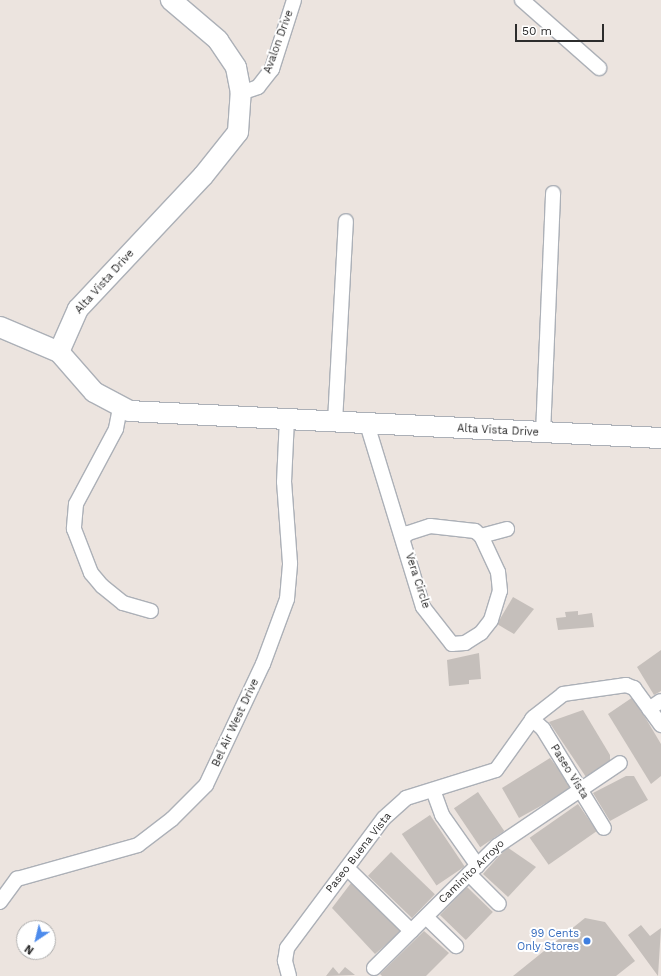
<!DOCTYPE html>
<style>
body{margin:0}
#map{position:relative;width:661px;height:976px;overflow:hidden;background:#ece4df;font-family:"Work Sans",sans-serif}
div>[style]{position:absolute}
[style*='--x']{left:calc(var(--x)*1px);top:calc(var(--y)*1px);width:calc(var(--w)*1px);rotate:calc(var(--a)*1deg)}
.building>*{inset:0;background:#c5bfbb;transform-origin:0 0}
.roads{filter:drop-shadow(1px 0 #acb0b7) drop-shadow(-1px 0 #acb0b7) drop-shadow(0 1px #acb0b7) drop-shadow(0 -1px #acb0b7)}
.street>*{height:14px;margin:-7px;padding:0 7px;transform-origin:7px;border-radius:7px;background:#fff}
.secondary>*{height:20px;margin:-10px;padding:0 10px;transform-origin:10px;border-radius:10px;background:#fff}
.dots>*{width:11px;height:11px;translate:-50% -50%;box-sizing:border-box;border:2px solid #fff;border-radius:50%}
span{translate:-50% -50%;white-space:nowrap;text-align:center;line-height:1.15;-webkit-text-stroke:4px #fff;paint-order:stroke}
.street-label{font-size:11px;color:#2c2c2c}
.shop-label{font-size:11px;color:#366cbe}
.right{translate:-100% -50%;text-align:right}
.north{position:absolute;left:16px;top:920px;width:40px;height:40px;box-sizing:border-box;background:#fff;border:1px solid #ababab;border-radius:50%;rotate:215deg;font-size:11px;font-weight:700;line-height:16px;text-align:center;color:#2c2c2c}
.north::after{content:'';display:block;margin:auto;width:14px;height:18px;background:#4d8bec;clip-path:polygon(50% 0,100% 100%,50% 72%,0 100%)}
.scale{position:absolute;left:515px;top:24px;width:89px;height:18px;box-sizing:border-box;border:2px solid #2c2c2c;border-top:0;padding-left:5px;font-size:12px;line-height:14px;white-space:nowrap;color:#2c2c2c;-webkit-text-stroke:3px #fff;paint-order:stroke}
</style>
<div id="map">
<div class="building">
<div style="clip-path:polygon(513px 597px,534px 609px,514px 634px,497px 624px)"></div>
<div style="clip-path:polygon(578px 611px,578px 615px,592px 613px,594px 627px,558px 630px,556px 618px,566px 617px,565px 612px)"></div>
<div style="clip-path:polygon(661px 650px,661px 691px,654px 695px,637px 667px)"></div>
<div style="clip-path:polygon(479px 653px,481px 679px,469px 680px,469px 684px,449px 686px,447px 660px)"></div>
<div style="clip-path:polygon(633px 697px,661px 744px,661px 776px,651px 784px,608px 714px)"></div>
<div style="clip-path:polygon(583px 710px,610px 755px,610px 763px,586px 777px,549px 722px)"></div>
<div style="clip-path:polygon(550px 758px,573px 788px,519px 818px,502px 788px)"></div>
<div style="clip-path:polygon(626px 776px,634px 776px,648px 800px,610px 821px,593px 793px)"></div>
<div style="left:478px;top:792px;width:47px;height:29px;rotate:56deg"></div>
<div style="left:578px;top:804px;width:33px;height:59px;rotate:55deg"></div>
<div style="left:430px;top:815px;width:62px;height:34px;rotate:56deg"></div>
<div style="clip-path:polygon(507px 847px,536px 867px,508px 897px,483px 874px)"></div>
<div style="left:391px;top:852px;width:61px;height:33px;rotate:44deg"></div>
<div style="clip-path:polygon(351px 883px,402px 931px,375px 954px,332px 908px)"></div>
<div style="left:467px;top:887px;width:36px;height:39px;rotate:44deg"></div>
<div style="clip-path:polygon(585px 918px,605px 922px,635px 961px,616px 976px,513px 976px)"></div>
<div style="clip-path:polygon(641px 925px,650px 936px,661px 928px,658px 976px,628px 935px)"></div>
<div style="clip-path:polygon(424px 931px,449px 953px,426px 976px,382px 976px,380px 974px)"></div>
<div style="clip-path:polygon(333px 967px,339px 974px,345px 967px,355px 975px,326px 976px)"></div>
</div>
<div class="roads">
<div class="street">
<div style="--x:522;--y:0;--w:103;--a:41.4"></div>
<div style="--x:241;--y:93;--w:18;--a:-19"></div>
<div style="--x:258;--y:87;--w:23;--a:-52"></div>
<div style="--x:272;--y:69;--w:72;--a:-72.3"></div>
<div style="--x:120;--y:408;--w:21;--a:101"></div>
<div style="--x:116;--y:429;--w:85;--a:118.1"></div>
<div style="--x:76;--y:504;--w:25;--a:95"></div>
<div style="--x:74;--y:529;--w:47;--a:68.9"></div>
<div style="--x:91;--y:573;--w:17;--a:50"></div>
<div style="--x:102;--y:586;--w:27;--a:39"></div>
<div style="--x:123;--y:603;--w:29;--a:16"></div>
<div style="--x:335;--y:422;--w:201;--a:-86.9"></div>
<div style="--x:367;--y:424;--w:191;--a:73"></div>
<div style="--x:423;--y:607;--w:47;--a:51.9"></div>
<div style="--x:452;--y:644;--w:13;--a:-4"></div>
<div style="--x:465;--y:643;--w:19;--a:-32"></div>
<div style="--x:481;--y:633;--w:16;--a:-52"></div>
<div style="--x:491;--y:620;--w:30;--a:-73"></div>
<div style="--x:500;--y:591;--w:19;--a:-96"></div>
<div style="--x:498;--y:572;--w:40;--a:-115"></div>
<div style="--x:481;--y:536;--w:8;--a:-140"></div>
<div style="--x:475;--y:531;--w:45;--a:-173.7"></div>
<div style="--x:430;--y:526;--w:23;--a:162"></div>
<div style="--x:408;--y:533;--w:7;--a:135"></div>
<div style="--x:543;--y:434;--w:241;--a:-87.6"></div>
<div style="--x:481;--y:536;--w:27;--a:-15"></div>
<div style="--x:649;--y:709;--w:14;--a:-34"></div>
<div style="--x:532;--y:719;--w:15;--a:42"></div>
<div style="--x:543;--y:729;--w:116;--a:58.4"></div>
<div style="--x:433;--y:790;--w:27;--a:70"></div>
<div style="--x:442;--y:815;--w:62;--a:54.8"></div>
<div style="--x:347;--y:868;--w:90;--a:44.5"></div>
<div style="--x:469;--y:874;--w:42;--a:45"></div>
<div style="--x:0;--y:902;--w:29;--a:-54"></div>
<div style="--x:17;--y:879;--w:126;--a:-15.7"></div>
<div style="--x:138;--y:845;--w:43;--a:-37.4"></div>
<div style="--x:172;--y:819;--w:48;--a:-45"></div>
<div style="--x:206;--y:785;--w:134;--a:-64.8"></div>
<div style="--x:263;--y:664;--w:69;--a:-69.7"></div>
<div style="--x:287;--y:599;--w:36;--a:-85"></div>
<div style="--x:290;--y:563;--w:81;--a:-94.2"></div>
<div style="--x:284;--y:482;--w:63;--a:-87.3"></div>
<div style="--x:426;--y:917;--w:42;--a:44"></div>
<div style="--x:374;--y:968;--w:173;--a:-44.8"></div>
<div style="--x:497;--y:846;--w:148;--a:-34"></div>
<div style="--x:289;--y:976;--w:16;--a:-105"></div>
<div style="--x:285;--y:961;--w:13;--a:-81"></div>
<div style="--x:287;--y:948;--w:162;--a:-53.3"></div>
<div style="--x:384;--y:818;--w:30;--a:-42"></div>
<div style="--x:406;--y:798;--w:94;--a:-17.3"></div>
<div style="--x:496;--y:770;--w:65;--a:-54.4"></div>
<div style="--x:534;--y:717;--w:37;--a:-38"></div>
<div style="--x:563;--y:694;--w:64;--a:-8.1"></div>
<div style="--x:626;--y:685;--w:9;--a:21"></div>
<div style="--x:634;--y:688;--w:46;--a:53.9"></div>
</div>
<div class="secondary">
<div style="--x:0;--y:327;--w:64;--a:23"></div>
<div style="--x:59;--y:352;--w:53;--a:48.8"></div>
<div style="--x:94;--y:392;--w:40;--a:28"></div>
<div style="--x:129;--y:411;--w:533;--a:2.91"></div>
<div style="--x:59;--y:352;--w:47;--a:-66.2"></div>
<div style="--x:78;--y:309;--w:183;--a:-46.8"></div>
<div style="--x:203;--y:176;--w:56;--a:-51.5"></div>
<div style="--x:238;--y:132;--w:39;--a:-86"></div>
<div style="--x:241;--y:93;--w:26;--a:-101"></div>
<div style="--x:236;--y:67;--w:32;--a:-124"></div>
<div style="--x:218;--y:40;--w:62;--a:-139.6"></div>
</div>
</div>
<div class="dots">
<div style="left:587px;top:941px;background:#3f7fe0"></div>
</div>
<div class="street-label">
<span style="left:279px;top:42px;rotate:-70deg">Avalon Drive</span>
<span style="left:105px;top:282px;rotate:-48deg">Alta Vista Drive</span>
<span style="left:498px;top:431px;rotate:3deg">Alta Vista Drive</span>
<span style="left:417px;top:581px;rotate:72deg">Vera Circle</span>
<span style="left:236px;top:723px;rotate:-65deg">Bel Air West Drive</span>
<span style="left:569px;top:772px;rotate:58deg">Paseo Vista</span>
<span style="left:359px;top:853px;rotate:-52deg">Paseo Buena Vista</span>
<span style="left:472px;top:872px;rotate:-44deg">Caminito Arroyo</span>
</div>
<div class="shop-label">
<span class="right" style="left:579px;top:941px">99 Cents<br>Only Stores</span>
</div>
<div class="north">N</div>
<div class="scale">50 m</div>
</div>
